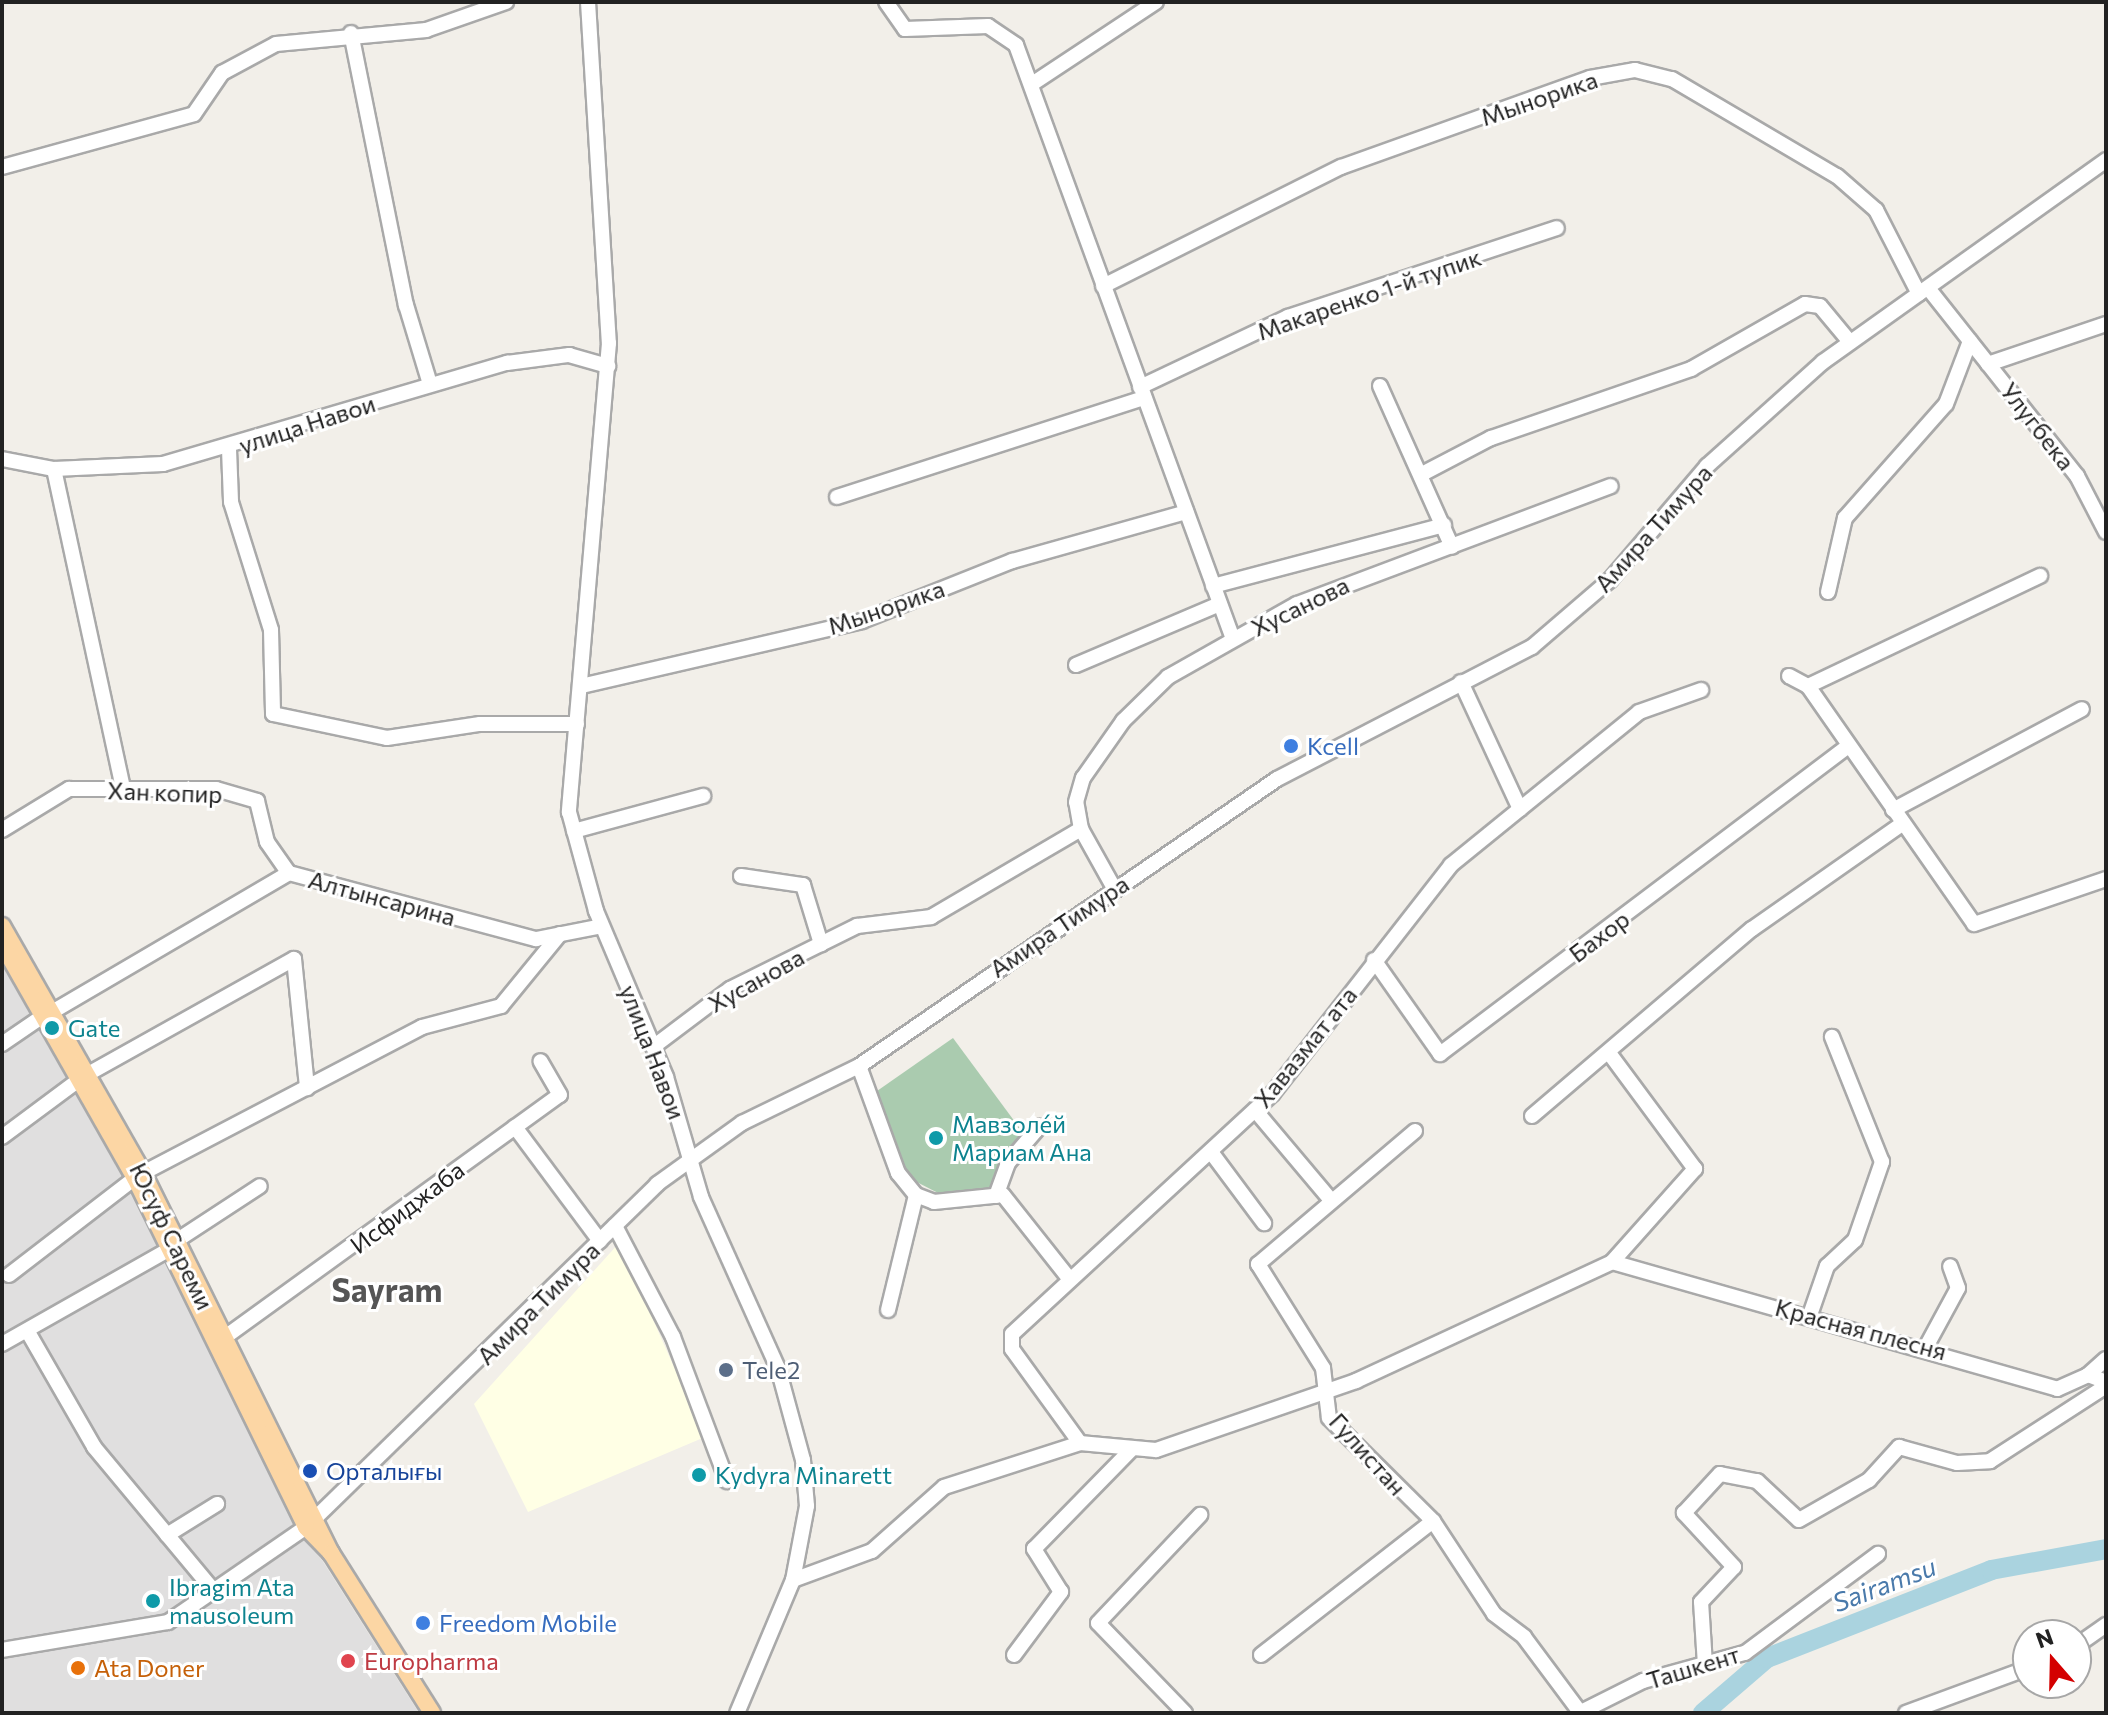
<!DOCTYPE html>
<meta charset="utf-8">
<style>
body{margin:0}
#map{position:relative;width:2108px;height:1715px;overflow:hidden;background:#f2efe9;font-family:Commissioner,sans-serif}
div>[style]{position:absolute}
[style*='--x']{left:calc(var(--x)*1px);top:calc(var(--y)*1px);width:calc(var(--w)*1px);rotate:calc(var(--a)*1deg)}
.residential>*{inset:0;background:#e0dfdf}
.education>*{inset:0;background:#ffffe5}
.cemetery>*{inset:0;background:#aacbaf}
.river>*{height:20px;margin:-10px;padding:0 10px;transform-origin:10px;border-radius:10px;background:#aad3df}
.roads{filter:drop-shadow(2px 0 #a9a9a9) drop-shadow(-2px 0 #a9a9a9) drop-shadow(0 2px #a9a9a9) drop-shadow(0 -2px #a9a9a9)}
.minor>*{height:14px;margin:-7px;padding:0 7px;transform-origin:7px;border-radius:7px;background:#fff}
.major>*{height:16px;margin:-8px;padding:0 8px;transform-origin:8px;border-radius:8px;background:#fcd6a4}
.dots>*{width:22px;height:22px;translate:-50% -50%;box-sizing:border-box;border:4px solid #fff;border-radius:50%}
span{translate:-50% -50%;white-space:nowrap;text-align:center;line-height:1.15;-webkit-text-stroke:6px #fff;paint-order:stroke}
.street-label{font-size:24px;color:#222}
.shop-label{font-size:24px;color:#366cbe}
.left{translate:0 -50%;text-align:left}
.culture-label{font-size:24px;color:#0d838f}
.service-label{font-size:24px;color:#4e5e75}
.transit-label{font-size:24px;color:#164399}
.health-label{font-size:24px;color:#be3a42}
.food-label{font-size:24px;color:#c56008}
.water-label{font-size:26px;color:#4a7aab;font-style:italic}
.district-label{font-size:32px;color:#555;font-weight:700}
.frame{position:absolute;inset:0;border:4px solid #222;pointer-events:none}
.north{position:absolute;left:2012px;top:1619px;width:80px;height:80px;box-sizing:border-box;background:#fff;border:2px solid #a7a7a7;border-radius:50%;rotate:340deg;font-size:22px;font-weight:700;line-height:32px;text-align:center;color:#222}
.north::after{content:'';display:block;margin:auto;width:28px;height:36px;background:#d40000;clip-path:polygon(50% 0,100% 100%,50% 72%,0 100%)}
</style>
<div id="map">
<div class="residential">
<div style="clip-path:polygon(2px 964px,117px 1161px,310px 1541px,419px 1713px,2px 1713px)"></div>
</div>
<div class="education">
<div style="clip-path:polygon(619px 1243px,705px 1437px,528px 1512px,474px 1404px)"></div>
</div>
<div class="cemetery">
<div style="clip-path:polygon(953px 1038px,1024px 1134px,989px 1190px,942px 1195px,905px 1176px,877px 1091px)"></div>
</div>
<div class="river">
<div style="--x:1703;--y:1713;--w:84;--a:-40.7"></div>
<div style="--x:1767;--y:1658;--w:241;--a:-21.4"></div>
<div style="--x:1991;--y:1570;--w:117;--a:-10.3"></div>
</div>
<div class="roads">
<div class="minor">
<div style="--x:588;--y:2;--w:342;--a:86.5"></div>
<div style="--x:609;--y:343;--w:471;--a:94.9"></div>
<div style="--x:569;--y:812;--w:103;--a:74.7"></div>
<div style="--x:596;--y:911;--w:180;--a:67.1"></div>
<div style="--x:666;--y:1077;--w:125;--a:73.7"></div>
<div style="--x:701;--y:1197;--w:188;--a:65.8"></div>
<div style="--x:778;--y:1368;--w:95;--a:74.8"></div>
<div style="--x:803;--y:1460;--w:46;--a:85"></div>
<div style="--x:807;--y:1506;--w:75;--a:100.7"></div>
<div style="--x:793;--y:1580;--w:144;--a:112.8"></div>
<div style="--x:886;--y:2;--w:33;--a:55"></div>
<div style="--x:905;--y:29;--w:83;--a:-2.1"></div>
<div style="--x:988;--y:26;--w:34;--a:34"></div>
<div style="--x:1016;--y:45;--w:632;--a:69.93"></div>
<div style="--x:351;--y:33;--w:278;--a:78.6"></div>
<div style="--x:406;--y:305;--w:83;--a:73.1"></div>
<div style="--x:1035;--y:82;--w:145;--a:-33.5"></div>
<div style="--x:2;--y:167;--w:199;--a:-15.4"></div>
<div style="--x:194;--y:114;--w:50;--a:-55.7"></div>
<div style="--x:222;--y:73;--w:61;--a:-28.2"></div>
<div style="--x:276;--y:44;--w:151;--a:-5.3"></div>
<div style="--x:426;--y:30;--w:85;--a:-19.3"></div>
<div style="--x:1103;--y:286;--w:266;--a:-26.6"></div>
<div style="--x:1341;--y:167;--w:264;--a:-19.7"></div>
<div style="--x:1590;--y:78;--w:46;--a:-10.1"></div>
<div style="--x:1635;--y:70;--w:38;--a:14"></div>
<div style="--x:1672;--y:79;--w:191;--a:30.5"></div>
<div style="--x:1837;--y:176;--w:52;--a:41.1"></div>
<div style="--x:1876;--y:210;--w:94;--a:62.9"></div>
<div style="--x:1928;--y:288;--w:240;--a:51.6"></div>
<div style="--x:2077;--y:476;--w:63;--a:62.6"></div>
<div style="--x:1988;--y:364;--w:125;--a:-18.7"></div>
<div style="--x:1380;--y:386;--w:176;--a:65.9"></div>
<div style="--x:1140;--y:387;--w:164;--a:-25.3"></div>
<div style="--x:1288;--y:317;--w:283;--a:-18.3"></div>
<div style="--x:229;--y:449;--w:53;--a:87.8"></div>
<div style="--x:231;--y:502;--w:134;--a:72.6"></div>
<div style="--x:271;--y:630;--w:84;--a:88.6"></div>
<div style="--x:273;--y:714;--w:116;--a:11.9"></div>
<div style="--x:387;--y:738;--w:94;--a:-8.6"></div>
<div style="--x:480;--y:724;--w:97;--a:0"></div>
<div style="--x:2;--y:459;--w:53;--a:10.9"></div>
<div style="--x:54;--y:469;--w:109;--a:-2.6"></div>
<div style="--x:163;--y:464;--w:359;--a:-16.4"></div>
<div style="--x:507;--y:363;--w:63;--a:-7.4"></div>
<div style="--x:569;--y:355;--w:41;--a:15.8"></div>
<div style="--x:54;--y:469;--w:327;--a:77.8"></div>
<div style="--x:1422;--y:474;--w:78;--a:-27.6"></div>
<div style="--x:1491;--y:438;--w:212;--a:-19"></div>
<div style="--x:1691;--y:369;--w:131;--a:-29.7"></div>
<div style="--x:1805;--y:304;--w:15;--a:8"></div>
<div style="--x:1820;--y:306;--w:47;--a:50.2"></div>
<div style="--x:837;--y:497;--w:323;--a:-17.9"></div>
<div style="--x:1213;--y:586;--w:239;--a:-14.8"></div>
<div style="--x:1828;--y:592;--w:76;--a:-77.1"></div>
<div style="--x:1845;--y:518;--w:152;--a:-48.5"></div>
<div style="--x:1946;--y:404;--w:67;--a:-69.1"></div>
<div style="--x:1076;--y:665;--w:156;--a:-23"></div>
<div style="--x:1789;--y:676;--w:21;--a:28"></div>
<div style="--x:1808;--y:686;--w:290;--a:55.1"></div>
<div style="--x:1974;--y:924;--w:139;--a:-18.8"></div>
<div style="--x:1461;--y:682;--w:140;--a:65.1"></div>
<div style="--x:581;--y:686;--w:288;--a:-13"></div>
<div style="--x:862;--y:621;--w:162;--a:-21.8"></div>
<div style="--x:1012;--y:561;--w:181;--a:-15.7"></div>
<div style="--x:1808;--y:686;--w:257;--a:-25.4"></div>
<div style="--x:1893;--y:810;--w:214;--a:-28.1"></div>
<div style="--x:2;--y:830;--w:79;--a:-31.5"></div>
<div style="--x:69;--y:789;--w:147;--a:0"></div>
<div style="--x:216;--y:789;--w:43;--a:16.3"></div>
<div style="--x:257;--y:801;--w:42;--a:76.3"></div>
<div style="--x:267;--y:842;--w:38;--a:55"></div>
<div style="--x:574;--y:831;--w:134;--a:-15.2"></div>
<div style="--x:741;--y:876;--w:63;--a:8.3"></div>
<div style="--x:803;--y:885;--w:62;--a:73"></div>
<div style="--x:1114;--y:888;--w:68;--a:-119.2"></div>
<div style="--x:1081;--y:829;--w:27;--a:-100"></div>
<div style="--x:1076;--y:802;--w:25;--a:-74"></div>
<div style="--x:1083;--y:778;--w:70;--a:-54.9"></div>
<div style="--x:1123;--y:721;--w:63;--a:-44.4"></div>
<div style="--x:1168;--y:677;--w:148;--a:-29.5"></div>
<div style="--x:1297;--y:604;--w:335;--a:-20.6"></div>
<div style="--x:1374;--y:960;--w:115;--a:54.9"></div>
<div style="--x:1440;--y:1054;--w:510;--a:-37.03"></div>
<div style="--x:52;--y:1012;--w:275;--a:-30.4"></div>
<div style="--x:289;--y:873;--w:256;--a:15"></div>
<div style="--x:536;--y:939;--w:67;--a:-11.1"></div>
<div style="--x:2;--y:1044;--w:50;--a:-34.3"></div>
<div style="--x:653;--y:1047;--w:96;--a:-37"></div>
<div style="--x:730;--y:989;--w:142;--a:-26.4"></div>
<div style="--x:857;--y:926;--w:75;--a:-6.9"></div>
<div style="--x:931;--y:917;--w:174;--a:-30.4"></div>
<div style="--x:859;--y:1066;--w:114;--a:70"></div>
<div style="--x:898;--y:1173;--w:28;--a:51"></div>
<div style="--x:916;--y:1195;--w:19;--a:21"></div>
<div style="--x:934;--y:1202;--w:69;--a:-5.8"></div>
<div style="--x:1003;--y:1195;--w:105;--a:51.6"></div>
<div style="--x:88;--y:1074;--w:236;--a:-29.2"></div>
<div style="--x:294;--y:959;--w:130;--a:84.2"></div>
<div style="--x:1255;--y:1110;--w:116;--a:49.9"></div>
<div style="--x:1532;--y:1116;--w:289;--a:-40.4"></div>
<div style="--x:1752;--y:929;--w:183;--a:-35"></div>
<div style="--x:515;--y:1127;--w:142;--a:53.3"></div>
<div style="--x:1415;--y:1131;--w:206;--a:139.7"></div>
<div style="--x:1258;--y:1264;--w:123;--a:58"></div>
<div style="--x:1323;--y:1368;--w:50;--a:83.2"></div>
<div style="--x:1329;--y:1418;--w:146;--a:44.7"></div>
<div style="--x:1433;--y:1521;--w:111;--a:56.7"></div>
<div style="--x:1494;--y:1614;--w:38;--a:37"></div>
<div style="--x:1524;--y:1637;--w:94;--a:53.3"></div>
<div style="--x:2;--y:1137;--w:97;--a:-36.6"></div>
<div style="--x:1211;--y:1152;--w:89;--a:53.3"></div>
<div style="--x:143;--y:1173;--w:315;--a:-27.6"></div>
<div style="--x:422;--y:1027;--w:82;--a:-14.9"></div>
<div style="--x:501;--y:1006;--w:93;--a:-50.7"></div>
<div style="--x:996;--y:1196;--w:35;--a:-70"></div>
<div style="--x:1008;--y:1163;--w:48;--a:-49.3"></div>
<div style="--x:615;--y:1226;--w:125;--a:62.4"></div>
<div style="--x:673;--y:1337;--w:154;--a:69.4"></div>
<div style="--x:176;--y:1241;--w:100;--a:-33.2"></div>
<div style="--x:1612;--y:1262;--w:463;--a:15.9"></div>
<div style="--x:2057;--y:1389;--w:34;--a:-24"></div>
<div style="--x:2088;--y:1375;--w:19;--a:21"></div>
<div style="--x:9;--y:1275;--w:159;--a:-37.6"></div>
<div style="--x:888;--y:1310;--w:118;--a:-76.3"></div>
<div style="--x:1810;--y:1315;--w:52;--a:-70.9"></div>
<div style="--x:1827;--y:1266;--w:38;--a:-43"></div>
<div style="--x:1855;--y:1240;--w:83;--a:-70.9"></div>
<div style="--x:1882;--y:1162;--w:135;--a:-111.8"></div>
<div style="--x:28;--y:1332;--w:133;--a:60.1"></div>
<div style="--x:94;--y:1447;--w:187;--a:50.2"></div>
<div style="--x:221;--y:1340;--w:418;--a:-35.9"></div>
<div style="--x:560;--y:1095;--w:39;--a:-120"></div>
<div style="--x:2;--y:1344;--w:193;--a:-29.5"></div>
<div style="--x:1926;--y:1347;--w:67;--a:-61.5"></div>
<div style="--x:1958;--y:1288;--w:23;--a:-110"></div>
<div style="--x:2088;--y:1375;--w:24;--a:-42"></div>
<div style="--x:1080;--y:1443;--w:116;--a:-125.9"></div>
<div style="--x:1012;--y:1349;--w:15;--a:-90"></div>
<div style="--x:1012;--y:1334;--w:355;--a:-42.7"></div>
<div style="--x:1273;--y:1093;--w:289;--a:-52"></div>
<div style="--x:1451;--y:865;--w:242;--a:-39.1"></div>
<div style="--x:1639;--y:712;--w:66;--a:-19.5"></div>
<div style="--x:167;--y:1535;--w:59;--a:-31.8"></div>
<div style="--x:793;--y:1580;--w:84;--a:-20.2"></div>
<div style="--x:872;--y:1551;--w:96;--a:-41.6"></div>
<div style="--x:944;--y:1487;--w:143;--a:-17.9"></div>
<div style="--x:1080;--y:1443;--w:76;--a:5.3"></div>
<div style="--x:1156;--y:1450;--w:212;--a:-19"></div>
<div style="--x:1356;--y:1381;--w:282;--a:-24.9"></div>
<div style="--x:1612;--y:1262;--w:125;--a:-48.3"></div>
<div style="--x:1695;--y:1169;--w:143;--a:-126.5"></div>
<div style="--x:2076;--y:1646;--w:37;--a:-35"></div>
<div style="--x:2;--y:1650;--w:168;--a:-9.6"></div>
<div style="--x:168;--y:1622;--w:168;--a:-34.5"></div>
<div style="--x:306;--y:1527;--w:491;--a:-44.3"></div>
<div style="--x:657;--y:1184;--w:105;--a:-35.7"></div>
<div style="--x:742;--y:1123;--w:130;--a:-26"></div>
<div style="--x:859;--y:1066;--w:507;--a:-34.47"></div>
<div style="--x:1277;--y:779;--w:287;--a:-27.4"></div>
<div style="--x:1532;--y:647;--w:103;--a:-40.7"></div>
<div style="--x:1610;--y:580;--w:150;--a:-49.6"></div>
<div style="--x:1707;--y:466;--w:156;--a:-41.9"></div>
<div style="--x:1823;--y:362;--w:348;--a:-35.5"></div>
<div style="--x:1014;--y:1655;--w:79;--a:-53.3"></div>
<div style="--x:1061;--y:1592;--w:51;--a:-122.1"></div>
<div style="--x:1034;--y:1549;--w:140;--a:-45.6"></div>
<div style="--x:1261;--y:1655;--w:218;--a:-37.9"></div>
<div style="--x:1705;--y:1665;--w:63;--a:-93.6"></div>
<div style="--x:1701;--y:1602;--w:48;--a:-46.7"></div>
<div style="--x:1734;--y:1567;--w:74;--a:-132.8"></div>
<div style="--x:1684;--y:1513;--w:53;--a:-47.3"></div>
<div style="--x:1720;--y:1474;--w:38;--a:11"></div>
<div style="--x:1757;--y:1481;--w:57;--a:42.9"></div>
<div style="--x:1799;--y:1520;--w:81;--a:-29.7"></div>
<div style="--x:1869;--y:1480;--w:45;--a:-47.7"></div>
<div style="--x:1899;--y:1447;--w:60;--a:15.4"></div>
<div style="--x:1957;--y:1463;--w:33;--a:-3"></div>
<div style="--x:1990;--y:1461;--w:138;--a:-32.9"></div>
<div style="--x:1185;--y:1713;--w:125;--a:-134"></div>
<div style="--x:1098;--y:1623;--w:149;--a:-46.6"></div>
<div style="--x:1579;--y:1713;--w:72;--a:-26.6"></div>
<div style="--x:1643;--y:1681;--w:106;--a:-15.4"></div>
<div style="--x:1745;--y:1653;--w:166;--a:-36.7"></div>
<div style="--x:1906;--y:1713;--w:130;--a:-20.2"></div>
</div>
<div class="major">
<div style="--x:2;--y:926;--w:284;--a:60.3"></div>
<div style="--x:143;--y:1173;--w:424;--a:63.7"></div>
<div style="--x:331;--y:1553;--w:36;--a:-134"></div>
<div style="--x:306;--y:1527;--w:389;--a:-116.1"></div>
<div style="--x:135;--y:1178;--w:269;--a:-119.6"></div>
<div style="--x:331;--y:1553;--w:189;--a:57.7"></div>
</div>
</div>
<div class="dots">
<div style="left:1291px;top:746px;background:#3f7fe0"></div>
<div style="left:52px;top:1028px;background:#0f9aa8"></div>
<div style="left:936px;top:1138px;background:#0f9aa8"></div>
<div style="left:726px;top:1370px;background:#5c6f8a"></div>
<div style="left:310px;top:1471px;background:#1a4fb4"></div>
<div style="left:699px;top:1475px;background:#0f9aa8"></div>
<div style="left:153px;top:1601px;background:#0f9aa8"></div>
<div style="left:423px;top:1623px;background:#3f7fe0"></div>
<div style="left:348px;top:1661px;background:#e0444e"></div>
<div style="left:78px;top:1668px;background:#e8710a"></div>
</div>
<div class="street-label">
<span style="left:1539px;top:98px;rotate:-19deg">Мынорика</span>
<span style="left:1369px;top:294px;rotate:-19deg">Макаренко 1-й тупик</span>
<span style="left:307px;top:424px;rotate:-18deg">улица Навои</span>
<span style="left:2038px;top:426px;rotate:52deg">Улугбека</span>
<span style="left:1653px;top:528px;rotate:-48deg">Амира Тимура</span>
<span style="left:1300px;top:606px;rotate:-26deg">Хусанова</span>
<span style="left:886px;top:607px;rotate:-19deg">Мынорика</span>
<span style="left:165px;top:792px;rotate:2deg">Хан копир</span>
<span style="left:382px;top:898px;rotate:15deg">Алтынсарина</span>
<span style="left:1059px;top:926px;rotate:-34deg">Амира Тимура</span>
<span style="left:1599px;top:936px;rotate:-37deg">Бахор</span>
<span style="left:756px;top:980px;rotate:-29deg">Хусанова</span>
<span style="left:1305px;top:1047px;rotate:-51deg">Хавазмат ата</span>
<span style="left:653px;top:1052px;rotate:69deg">улица Навои</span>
<span style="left:407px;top:1207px;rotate:-37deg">Исфиджаба</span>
<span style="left:172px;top:1236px;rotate:64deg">Юсуф Сареми</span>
<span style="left:538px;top:1303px;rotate:-45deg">Амира Тимура</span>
<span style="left:1861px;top:1329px;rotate:15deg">Красная плесня</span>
<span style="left:1368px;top:1454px;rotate:48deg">Гулистан</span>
<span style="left:1693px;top:1667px;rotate:-17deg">Ташкент</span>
</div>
<div class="shop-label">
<span class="left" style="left:1307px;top:746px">Kcell</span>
<span class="left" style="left:439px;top:1623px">Freedom Mobile</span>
</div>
<div class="culture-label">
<span class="left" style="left:68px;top:1028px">Gate</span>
<span class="left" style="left:952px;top:1138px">Мавзоле́й<br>Мариам Ана</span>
<span class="left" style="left:715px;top:1475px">Kydyra Minarett</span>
<span class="left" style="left:169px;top:1601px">Ibragim Ata<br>mausoleum</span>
</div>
<div class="service-label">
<span class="left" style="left:742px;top:1370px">Tele2</span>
</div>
<div class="transit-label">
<span class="left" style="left:326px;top:1471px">Орталығы</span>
</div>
<div class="health-label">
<span class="left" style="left:364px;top:1661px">Europharma</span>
</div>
<div class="food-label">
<span class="left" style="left:94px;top:1668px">Ata Doner</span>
</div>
<div class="water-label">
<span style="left:1884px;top:1584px;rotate:-21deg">Sairamsu</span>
</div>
<div class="district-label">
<span style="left:387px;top:1289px">Sayram</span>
</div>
<div class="frame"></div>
<div class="north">N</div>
</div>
